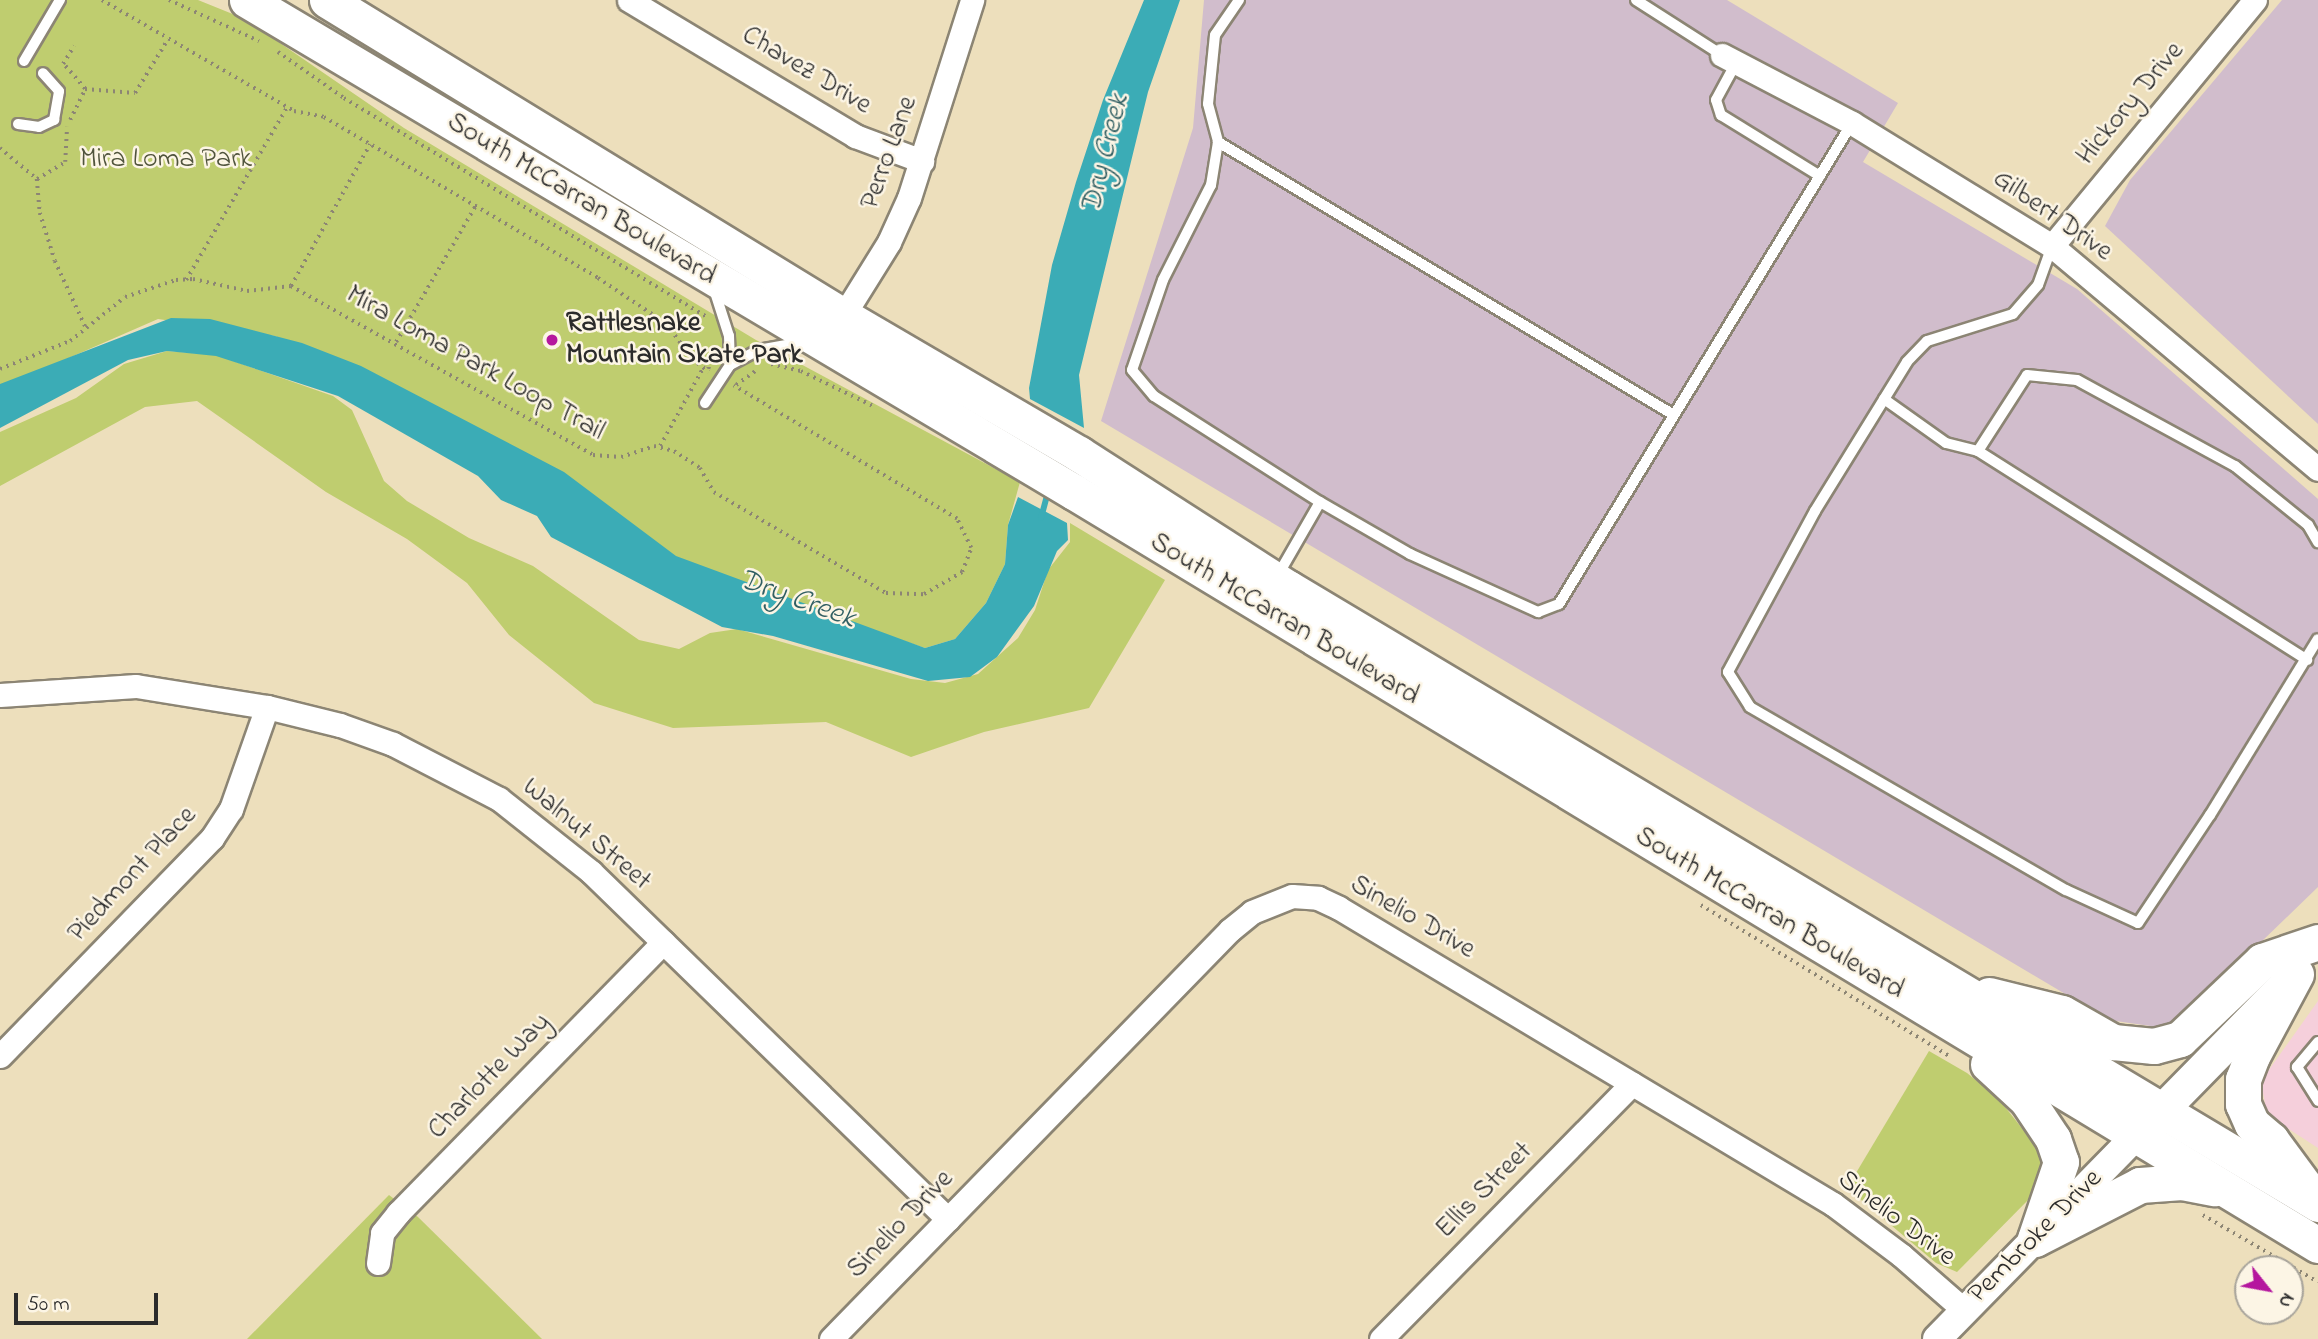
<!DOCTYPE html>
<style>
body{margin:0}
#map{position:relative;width:2318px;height:1339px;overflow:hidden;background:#eddfbc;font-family:"Indie Flower",sans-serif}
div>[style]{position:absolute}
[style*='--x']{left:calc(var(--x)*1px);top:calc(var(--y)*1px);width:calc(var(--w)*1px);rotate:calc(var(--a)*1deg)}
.built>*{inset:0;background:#f5cfdb}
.industrial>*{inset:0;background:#d1bdcc}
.green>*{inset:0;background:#bfcd6f}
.water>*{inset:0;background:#3bacb6}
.stream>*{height:6px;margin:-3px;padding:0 3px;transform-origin:3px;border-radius:3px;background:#3bacb6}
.path>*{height:3.5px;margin-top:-1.75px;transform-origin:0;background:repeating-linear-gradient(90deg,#8c8574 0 2px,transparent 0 7px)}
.roads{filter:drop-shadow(2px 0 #8c8574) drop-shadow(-2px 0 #8c8574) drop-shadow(0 2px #8c8574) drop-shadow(0 -2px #8c8574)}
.service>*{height:10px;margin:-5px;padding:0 5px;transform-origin:5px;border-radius:5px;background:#fff}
.minor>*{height:23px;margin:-11.5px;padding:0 11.5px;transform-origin:11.5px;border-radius:11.5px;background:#fff}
.tertiary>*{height:28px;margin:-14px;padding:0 14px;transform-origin:14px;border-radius:14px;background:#fff}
.secondary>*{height:32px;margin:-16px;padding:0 16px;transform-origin:16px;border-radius:16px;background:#fff}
.primary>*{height:35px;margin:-17.5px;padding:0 17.5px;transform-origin:17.5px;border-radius:17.5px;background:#fff}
.dots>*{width:19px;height:19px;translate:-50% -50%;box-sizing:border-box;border:4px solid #fcf5e5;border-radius:50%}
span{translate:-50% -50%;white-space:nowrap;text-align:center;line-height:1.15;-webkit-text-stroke:5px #fcf5e5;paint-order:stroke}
.street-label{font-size:28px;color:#2b2b2b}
.park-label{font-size:28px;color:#50543c}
.poi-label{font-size:28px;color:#2b2b2b;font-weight:700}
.left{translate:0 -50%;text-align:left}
.water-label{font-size:30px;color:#315f63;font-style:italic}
.north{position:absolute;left:2234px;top:1255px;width:70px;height:70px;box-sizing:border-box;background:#fcf5e5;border:2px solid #a8a49b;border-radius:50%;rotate:121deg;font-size:19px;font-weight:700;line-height:28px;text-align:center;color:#2b2b2b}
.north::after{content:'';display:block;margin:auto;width:24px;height:32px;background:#b5179e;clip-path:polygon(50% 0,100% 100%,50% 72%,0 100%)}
.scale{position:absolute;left:14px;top:1293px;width:144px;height:32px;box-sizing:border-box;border:4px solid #2b2b2b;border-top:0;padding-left:9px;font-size:21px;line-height:24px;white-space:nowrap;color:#2b2b2b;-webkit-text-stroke:5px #fcf5e5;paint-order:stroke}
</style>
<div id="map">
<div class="built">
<div style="clip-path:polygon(2318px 1001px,2318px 1148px,2267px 1115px,2261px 1081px)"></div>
</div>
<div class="industrial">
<div style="clip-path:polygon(1204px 0,1727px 0,1898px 103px,1863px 162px,2077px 289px,2318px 499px,2318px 887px,2171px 1029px,2109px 1020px,1101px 421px,1193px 128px)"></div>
<div style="clip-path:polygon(2282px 0,2318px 0,2318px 424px,2105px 226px,2130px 180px)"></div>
</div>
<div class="green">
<div style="clip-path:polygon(0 0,198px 0,245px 19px,404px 128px,756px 340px,1020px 482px,1008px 525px,1005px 564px,986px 603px,955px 639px,925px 648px,686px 568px,351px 368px,275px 336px,158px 319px,0 388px)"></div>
<div style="clip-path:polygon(167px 351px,216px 355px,333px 396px,352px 410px,384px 481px,407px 501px,469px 538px,533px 566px,639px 640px,679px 649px,710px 633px,737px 629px,911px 679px,945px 683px,978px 674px,1018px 638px,1035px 610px,1048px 570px,1070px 542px,1070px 523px,1165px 580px,1089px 708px,984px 732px,911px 757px,826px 722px,673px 728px,594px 703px,509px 635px,467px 583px,407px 539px,326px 492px,197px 401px,145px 407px,0 486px,0 432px,76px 398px,124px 364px)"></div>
<div style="clip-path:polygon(1929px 1051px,1967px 1073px,1998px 1098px,2036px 1146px,2042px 1162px,2036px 1192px,1957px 1272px,1936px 1263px,1847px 1188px)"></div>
<div style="clip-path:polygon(389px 1195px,418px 1217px,542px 1339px,247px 1339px)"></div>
</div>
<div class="water">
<div style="clip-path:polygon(1144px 0,1180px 0,1148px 92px,1079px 375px,1084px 428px,1030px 399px,1029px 388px,1052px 265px,1076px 182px,1103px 100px)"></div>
<div style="clip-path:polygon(171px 318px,210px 319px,302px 343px,361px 366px,564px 472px,676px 556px,925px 648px,955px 639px,986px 603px,1005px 564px,1008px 525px,1018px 497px,1067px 523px,1068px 540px,1057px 551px,1034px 606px,997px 657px,970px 677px,928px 681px,773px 636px,722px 627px,551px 537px,537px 516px,501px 500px,478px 476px,338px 396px,216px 356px,167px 351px,128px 360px,0 428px,0 384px)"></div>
</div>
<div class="stream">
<div style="--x:1041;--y:518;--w:31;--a:-75"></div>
</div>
<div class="path">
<div style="--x:102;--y:0;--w:222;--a:30"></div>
<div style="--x:294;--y:111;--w:31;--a:11"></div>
<div style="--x:324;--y:117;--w:318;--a:30.4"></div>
<div style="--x:598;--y:278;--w:83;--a:33.7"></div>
<div style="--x:667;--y:324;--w:43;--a:54.5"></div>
<div style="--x:692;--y:359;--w:21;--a:37"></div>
<div style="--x:169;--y:0;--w:99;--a:24.5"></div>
<div style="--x:278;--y:52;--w:80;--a:34.9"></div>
<div style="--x:344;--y:98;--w:423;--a:31.1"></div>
<div style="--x:85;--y:89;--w:50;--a:4.6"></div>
<div style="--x:135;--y:93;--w:63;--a:-58.6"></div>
<div style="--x:70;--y:120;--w:34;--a:-64"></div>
<div style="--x:85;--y:89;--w:33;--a:-131"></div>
<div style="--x:63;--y:64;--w:21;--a:-59"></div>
<div style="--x:0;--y:148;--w:48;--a:40"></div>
<div style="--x:37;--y:179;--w:34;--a:85"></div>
<div style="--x:40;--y:213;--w:50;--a:72.6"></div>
<div style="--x:55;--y:261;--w:72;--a:65.2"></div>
<div style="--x:37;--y:179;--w:33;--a:-31"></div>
<div style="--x:65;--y:162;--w:35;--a:-87"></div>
<div style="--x:186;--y:280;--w:200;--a:-59.7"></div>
<div style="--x:291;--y:286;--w:162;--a:-60.9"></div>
<div style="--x:396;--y:342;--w:159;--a:-59.7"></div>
<div style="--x:771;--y:364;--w:31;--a:13"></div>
<div style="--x:801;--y:371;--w:80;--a:25.9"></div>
<div style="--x:0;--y:369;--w:75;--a:-21.8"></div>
<div style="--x:70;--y:341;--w:70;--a:-38.7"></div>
<div style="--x:125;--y:297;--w:54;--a:-18.4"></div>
<div style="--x:176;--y:280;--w:17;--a:-3"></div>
<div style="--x:193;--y:279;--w:55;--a:12.5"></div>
<div style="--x:247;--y:291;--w:44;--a:-6.5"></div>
<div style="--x:291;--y:286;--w:346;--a:29.2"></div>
<div style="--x:593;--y:455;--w:28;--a:4"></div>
<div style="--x:621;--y:457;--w:35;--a:-18"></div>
<div style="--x:654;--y:446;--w:21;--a:14"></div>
<div style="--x:674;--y:451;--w:31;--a:33"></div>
<div style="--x:700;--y:468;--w:28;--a:60"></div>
<div style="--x:714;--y:492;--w:199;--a:30.4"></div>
<div style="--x:886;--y:593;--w:38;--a:2"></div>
<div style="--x:924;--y:594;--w:44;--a:-30.1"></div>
<div style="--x:962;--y:572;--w:26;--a:-69"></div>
<div style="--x:971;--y:548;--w:32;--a:-116"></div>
<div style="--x:957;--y:519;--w:260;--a:-149.2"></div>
<div style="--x:708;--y:369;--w:21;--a:-73"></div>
<div style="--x:736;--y:385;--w:27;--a:-36"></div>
<div style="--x:660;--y:446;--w:89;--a:-61.1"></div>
<div style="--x:1701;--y:905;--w:293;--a:31.3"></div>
<div style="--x:2203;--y:1215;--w:133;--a:30.2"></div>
</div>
<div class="roads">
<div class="service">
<div style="--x:1239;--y:0;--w:42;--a:124.4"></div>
<div style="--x:1215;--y:35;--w:69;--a:95.8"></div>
<div style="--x:1208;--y:104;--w:39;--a:75"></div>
<div style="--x:1218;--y:142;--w:44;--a:99.2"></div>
<div style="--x:1211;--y:185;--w:106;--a:116.8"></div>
<div style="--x:1163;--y:280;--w:95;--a:109"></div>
<div style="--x:1132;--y:370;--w:34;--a:50"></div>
<div style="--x:1154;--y:396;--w:197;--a:32.6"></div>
<div style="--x:1636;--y:0;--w:102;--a:32.6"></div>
<div style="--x:24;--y:61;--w:71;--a:-59.5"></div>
<div style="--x:1736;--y:63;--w:42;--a:118.4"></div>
<div style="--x:1716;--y:100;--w:16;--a:72"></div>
<div style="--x:1721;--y:115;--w:116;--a:31.6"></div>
<div style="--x:18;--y:124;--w:21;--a:8"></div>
<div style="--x:39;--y:127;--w:17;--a:-25"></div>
<div style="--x:54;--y:120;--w:29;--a:-80"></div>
<div style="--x:59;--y:91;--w:24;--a:-132"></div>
<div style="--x:1218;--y:142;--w:531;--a:30.91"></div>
<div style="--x:2052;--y:246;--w:41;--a:109.7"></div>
<div style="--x:2038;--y:285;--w:38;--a:131"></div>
<div style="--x:2013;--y:314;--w:90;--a:162.6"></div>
<div style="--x:1927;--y:341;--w:29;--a:134"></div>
<div style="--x:1907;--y:362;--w:175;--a:121.7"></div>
<div style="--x:1815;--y:511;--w:183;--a:118.4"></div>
<div style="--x:1728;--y:672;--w:41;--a:57.8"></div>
<div style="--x:1750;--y:707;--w:365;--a:30.1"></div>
<div style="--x:2066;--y:890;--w:79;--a:24.6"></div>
<div style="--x:2138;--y:923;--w:130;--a:-56.3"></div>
<div style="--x:2210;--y:815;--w:206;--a:-58.5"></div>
<div style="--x:714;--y:289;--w:49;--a:72.3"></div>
<div style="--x:729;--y:336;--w:29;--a:88"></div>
<div style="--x:1884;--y:399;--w:76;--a:35.4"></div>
<div style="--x:1946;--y:443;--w:33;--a:14"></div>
<div style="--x:1978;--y:451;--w:90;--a:-57.2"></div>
<div style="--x:2027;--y:375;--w:50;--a:5.7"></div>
<div style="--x:2077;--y:380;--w:180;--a:28.6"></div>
<div style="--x:2235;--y:466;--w:94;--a:38.9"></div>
<div style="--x:2308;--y:525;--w:20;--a:60"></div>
<div style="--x:705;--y:403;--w:45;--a:-56.7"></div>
<div style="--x:730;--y:365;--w:32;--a:-28"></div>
<div style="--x:758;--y:350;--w:46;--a:-10.1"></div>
<div style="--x:1978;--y:451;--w:390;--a:32.4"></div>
<div style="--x:1278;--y:575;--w:84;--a:-60.1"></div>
<div style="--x:1320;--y:502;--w:104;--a:30"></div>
<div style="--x:1410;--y:554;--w:141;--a:24.4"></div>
<div style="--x:1538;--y:612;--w:22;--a:-21"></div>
<div style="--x:1559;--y:604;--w:563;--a:-58.65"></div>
<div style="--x:2318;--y:1042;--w:33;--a:130"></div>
<div style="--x:2297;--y:1067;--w:40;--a:58"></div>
</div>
<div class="minor">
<div style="--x:629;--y:0;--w:264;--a:31"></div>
<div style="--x:855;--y:136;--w:72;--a:20.5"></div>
<div style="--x:1722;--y:55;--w:147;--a:27.6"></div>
<div style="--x:1852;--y:123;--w:235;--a:31.6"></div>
<div style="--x:2052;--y:246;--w:347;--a:40"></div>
<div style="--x:2052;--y:246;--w:319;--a:-50.5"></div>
<div style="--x:843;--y:316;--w:87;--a:-58.1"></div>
<div style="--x:889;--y:242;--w:48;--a:-65.6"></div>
<div style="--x:909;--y:198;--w:208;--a:-72.3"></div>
<div style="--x:0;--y:695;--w:136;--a:-3.8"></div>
<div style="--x:136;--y:686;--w:133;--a:9.1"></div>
<div style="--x:267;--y:707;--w:75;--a:13.9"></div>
<div style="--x:340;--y:725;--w:56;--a:19.7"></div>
<div style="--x:393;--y:744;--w:119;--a:27.4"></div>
<div style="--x:499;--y:799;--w:117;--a:38.4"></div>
<div style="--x:591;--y:872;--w:498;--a:44.2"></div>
<div style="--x:0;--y:1056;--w:304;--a:-45.8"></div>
<div style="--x:212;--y:838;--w:35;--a:-57"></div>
<div style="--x:231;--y:809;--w:108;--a:-70.6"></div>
<div style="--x:378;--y:1263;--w:30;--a:-82"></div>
<div style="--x:382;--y:1233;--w:26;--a:-51"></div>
<div style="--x:398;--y:1213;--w:379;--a:-45.6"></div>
<div style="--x:831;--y:1339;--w:571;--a:-45.71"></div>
<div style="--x:1230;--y:930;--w:28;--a:-39"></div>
<div style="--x:1252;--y:912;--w:43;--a:-21.8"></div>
<div style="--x:1292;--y:896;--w:26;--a:4"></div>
<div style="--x:1318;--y:898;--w:23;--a:25"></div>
<div style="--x:1339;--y:908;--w:576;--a:30.93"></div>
<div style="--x:1833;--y:1204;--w:85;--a:36.9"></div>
<div style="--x:1901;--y:1255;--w:84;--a:41.1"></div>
<div style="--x:1381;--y:1339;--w:358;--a:-45.5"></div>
</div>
<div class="tertiary">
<div style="--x:1937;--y:1339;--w:284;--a:-45.6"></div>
</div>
<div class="secondary">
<div style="--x:2146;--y:1127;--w:193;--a:-45.6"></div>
</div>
<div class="primary">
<div style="--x:247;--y:0;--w:962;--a:30.75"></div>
<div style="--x:1074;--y:492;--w:1454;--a:31.19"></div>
<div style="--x:327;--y:0;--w:605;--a:31.48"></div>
<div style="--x:843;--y:316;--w:273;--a:30.3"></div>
<div style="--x:1079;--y:454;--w:248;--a:32.7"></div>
<div style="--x:1288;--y:588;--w:1200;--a:30.88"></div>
<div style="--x:2296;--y:974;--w:93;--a:118.2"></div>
<div style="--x:2252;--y:1056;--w:25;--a:111"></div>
<div style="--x:2243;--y:1079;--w:25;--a:90"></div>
<div style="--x:2243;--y:1104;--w:22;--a:66"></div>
<div style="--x:2252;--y:1124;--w:25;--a:40"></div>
<div style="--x:2271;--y:1140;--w:66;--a:53.7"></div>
<div style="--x:1989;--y:995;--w:75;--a:13.9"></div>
<div style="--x:2062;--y:1013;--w:59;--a:29.6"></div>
<div style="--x:2113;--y:1042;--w:41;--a:5.6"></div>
<div style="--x:2154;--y:1046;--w:27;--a:-15"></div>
<div style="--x:2180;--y:1039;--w:113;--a:-43.6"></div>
<div style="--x:2262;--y:961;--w:59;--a:-18.7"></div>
<div style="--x:1988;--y:1064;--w:53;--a:42.7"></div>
<div style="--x:2027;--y:1100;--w:47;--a:56.3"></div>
<div style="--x:2053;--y:1139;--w:24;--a:71"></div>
<div style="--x:2061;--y:1162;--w:81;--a:108.7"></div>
<div style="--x:2035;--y:1239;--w:118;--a:-27.2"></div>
<div style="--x:2140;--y:1185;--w:42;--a:-4.1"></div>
<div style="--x:2182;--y:1182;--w:33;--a:11"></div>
</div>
</div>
<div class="dots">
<div style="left:552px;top:340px;background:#b5179e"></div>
</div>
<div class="street-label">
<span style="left:806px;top:71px;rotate:31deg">Chavez Drive</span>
<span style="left:2131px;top:104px;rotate:-50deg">Hickory Drive</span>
<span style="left:890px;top:153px;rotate:-70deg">Perro Lane</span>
<span style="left:581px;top:200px;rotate:31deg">South McCarran Boulevard</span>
<span style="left:2052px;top:216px;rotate:35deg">Gilbert Drive</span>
<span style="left:475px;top:364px;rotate:29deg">Mira Loma Park Loop Trail</span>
<span style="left:1284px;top:620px;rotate:31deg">South McCarran Boulevard</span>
<span style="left:586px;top:835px;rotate:40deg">Walnut Street</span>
<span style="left:133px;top:875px;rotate:-47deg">Piedmont Place</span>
<span style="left:1769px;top:914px;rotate:31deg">South McCarran Boulevard</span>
<span style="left:1412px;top:918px;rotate:30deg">Sinelio Drive</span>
<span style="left:490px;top:1077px;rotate:-46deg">Charlotte Way</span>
<span style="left:1485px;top:1191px;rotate:-45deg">Ellis Street</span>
<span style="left:1896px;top:1219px;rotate:37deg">Sinelio Drive</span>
<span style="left:901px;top:1225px;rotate:-46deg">Sinelio Drive</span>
<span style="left:2036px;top:1237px;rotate:-45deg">Pembroke Drive</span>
</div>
<div class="park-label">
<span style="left:166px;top:160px">Mira Loma Park</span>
</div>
<div class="poi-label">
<span class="left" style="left:566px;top:340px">Rattlesnake<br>Mountain Skate Park</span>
</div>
<div class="water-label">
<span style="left:1106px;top:154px;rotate:-76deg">Dry Creek</span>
<span style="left:797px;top:600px;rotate:20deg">Dry Creek</span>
</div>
<div class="north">N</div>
<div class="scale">50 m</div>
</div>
